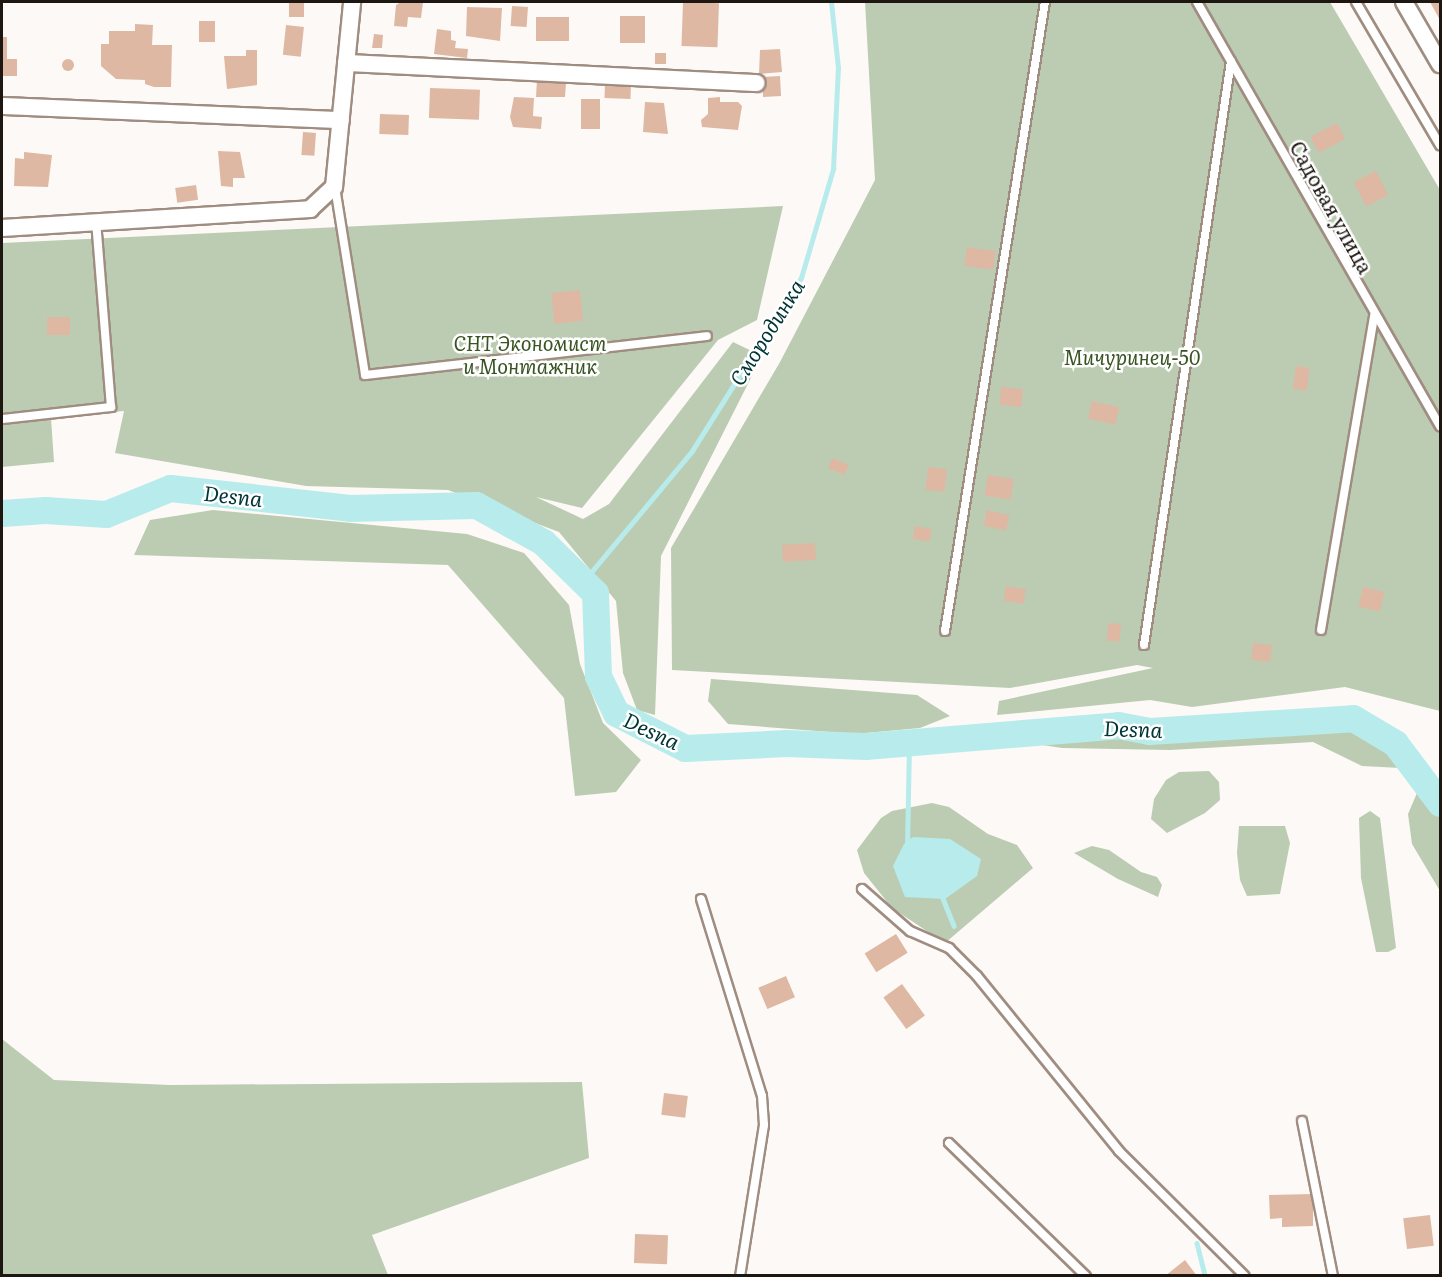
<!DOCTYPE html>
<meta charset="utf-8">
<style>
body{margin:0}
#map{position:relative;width:1442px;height:1277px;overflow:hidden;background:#fdf9f6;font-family:Literata,serif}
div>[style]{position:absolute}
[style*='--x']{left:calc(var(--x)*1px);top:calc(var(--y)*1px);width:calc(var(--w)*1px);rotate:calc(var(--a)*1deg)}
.green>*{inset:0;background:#bcccb2}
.water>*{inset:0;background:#b8ecec}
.stream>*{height:4.5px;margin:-2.25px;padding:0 2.25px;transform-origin:2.25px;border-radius:2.25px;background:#b8ecec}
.river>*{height:27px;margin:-13.5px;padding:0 13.5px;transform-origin:13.5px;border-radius:13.5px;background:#b8ecec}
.building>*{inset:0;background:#deb8a3;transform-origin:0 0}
.round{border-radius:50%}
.roads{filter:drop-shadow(2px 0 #a08d81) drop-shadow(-2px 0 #a08d81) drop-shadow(0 2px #a08d81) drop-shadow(0 -2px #a08d81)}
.service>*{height:8px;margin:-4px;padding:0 4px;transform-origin:4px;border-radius:4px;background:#fff}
.minor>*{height:16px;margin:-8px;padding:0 8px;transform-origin:8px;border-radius:8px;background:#fff}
span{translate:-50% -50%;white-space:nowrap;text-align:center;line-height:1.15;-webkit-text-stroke:5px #fff;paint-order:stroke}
.street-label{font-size:20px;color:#1d1611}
.park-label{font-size:20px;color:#395422;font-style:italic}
.water-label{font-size:21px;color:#013435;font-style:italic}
.frame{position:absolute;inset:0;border:3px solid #1d1611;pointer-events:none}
</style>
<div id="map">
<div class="green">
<div style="clip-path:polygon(865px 2px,1330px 2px,1440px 190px,1440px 711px,1345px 687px,1192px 707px,1150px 700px,997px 715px,999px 701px,1153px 668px,1137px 665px,1010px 688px,672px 670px,671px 548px,780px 362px,875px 180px)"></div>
<div style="clip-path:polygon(783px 206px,757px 320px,718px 340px,582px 508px,536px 497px,583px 519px,609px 504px,733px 342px,762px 356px,661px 556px,655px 715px,637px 710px,623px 673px,616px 601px,559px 532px,448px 490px,306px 486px,115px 453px,124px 411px,51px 418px,54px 462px,2px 467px,2px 243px)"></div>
<div style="clip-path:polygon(213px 510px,467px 534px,524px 553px,569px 605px,580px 664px,603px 723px,641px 760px,616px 792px,575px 796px,564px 698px,448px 565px,134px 555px,150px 520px)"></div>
<div style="clip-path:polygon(711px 679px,917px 695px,950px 716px,920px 728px,855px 734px,728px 724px,708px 701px)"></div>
<div style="clip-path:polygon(1352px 722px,1390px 745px,1400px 758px,1401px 768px,1362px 766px,1313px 742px,1170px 750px,1062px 748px,1016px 741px,1008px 727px,1047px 724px,1151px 736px)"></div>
<div style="clip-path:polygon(1209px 771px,1219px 782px,1220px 800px,1205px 813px,1167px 833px,1151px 819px,1154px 799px,1166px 780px,1179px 772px)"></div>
<div style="clip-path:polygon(1420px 786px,1440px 812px,1440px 891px,1412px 844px,1408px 814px)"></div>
<div style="clip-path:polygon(932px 803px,949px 807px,988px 834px,1017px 845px,1033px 868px,945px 943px,892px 908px,864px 873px,857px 850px,881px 818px,892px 811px)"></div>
<div style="clip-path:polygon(1370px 811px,1380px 818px,1396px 948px,1388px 952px,1376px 952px,1361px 878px,1359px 818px)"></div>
<div style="clip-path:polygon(1239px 826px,1285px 826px,1290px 843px,1280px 894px,1247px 896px,1240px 880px,1237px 853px)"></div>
<div style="clip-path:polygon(1092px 846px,1109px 850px,1141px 872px,1157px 877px,1162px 885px,1158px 897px,1118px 879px,1074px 853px)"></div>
<div style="clip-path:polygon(2px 1039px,54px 1080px,170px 1085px,582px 1082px,589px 1158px,372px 1235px,388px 1275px,2px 1275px)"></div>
</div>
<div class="water">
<div style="clip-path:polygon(913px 837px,950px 839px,981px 859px,977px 876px,945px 899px,905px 897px,893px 866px,904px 844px)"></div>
</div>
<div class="stream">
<div style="--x:583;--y:582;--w:170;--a:-50.2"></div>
<div style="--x:692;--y:451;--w:204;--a:-57.8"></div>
<div style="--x:801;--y:278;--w:114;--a:-73.6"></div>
<div style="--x:833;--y:169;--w:101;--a:-87.2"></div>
<div style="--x:838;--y:68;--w:66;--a:-96.1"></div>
<div style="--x:907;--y:848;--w:104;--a:-88.9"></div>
<div style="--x:942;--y:896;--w:32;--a:68"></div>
<div style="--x:1197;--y:1243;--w:34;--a:76"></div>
</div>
<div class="river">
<div style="--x:2;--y:513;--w:43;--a:-4"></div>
<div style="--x:45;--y:510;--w:61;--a:3.8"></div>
<div style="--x:106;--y:514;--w:69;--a:-22.1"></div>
<div style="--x:170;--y:488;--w:181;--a:6.3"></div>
<div style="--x:350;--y:508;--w:126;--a:-1.4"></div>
<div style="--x:476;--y:505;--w:77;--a:28.9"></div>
<div style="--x:543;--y:542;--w:73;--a:44.4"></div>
<div style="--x:595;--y:593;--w:83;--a:87.9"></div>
<div style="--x:598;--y:676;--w:41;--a:64.1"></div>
<div style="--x:616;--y:713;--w:77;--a:26.9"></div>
<div style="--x:685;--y:748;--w:101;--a:-2.8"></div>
<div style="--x:786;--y:743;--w:79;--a:2.2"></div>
<div style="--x:865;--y:746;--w:254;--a:-4.7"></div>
<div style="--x:1118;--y:725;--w:32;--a:11"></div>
<div style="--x:1149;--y:731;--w:204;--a:-3.6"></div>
<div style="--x:1353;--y:718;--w:49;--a:30.8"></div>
<div style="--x:1395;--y:743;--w:75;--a:53.1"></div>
</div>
<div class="building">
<div style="left:289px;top:2px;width:15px;height:15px"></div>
<div style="clip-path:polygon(401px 2px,423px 2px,421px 18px,408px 17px,407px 27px,394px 26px,396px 5px)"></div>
<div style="left:683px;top:2px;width:36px;height:44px;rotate:2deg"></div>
<div style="clip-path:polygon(1430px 2px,1440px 2px,1440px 20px)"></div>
<div style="left:512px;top:6px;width:16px;height:20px;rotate:4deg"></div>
<div style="clip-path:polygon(467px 7px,502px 8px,500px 41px,466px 36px)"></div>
<div style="left:620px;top:16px;width:25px;height:27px"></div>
<div style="left:536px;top:17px;width:33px;height:24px"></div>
<div style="left:199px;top:21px;width:16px;height:21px"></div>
<div style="clip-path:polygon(135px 24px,153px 25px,152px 45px,172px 45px,171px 87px,154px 87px,145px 84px,145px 80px,116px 79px,101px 66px,101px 44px,109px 44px,109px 31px,135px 31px)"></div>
<div style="left:286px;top:25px;width:18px;height:30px;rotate:6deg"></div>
<div style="clip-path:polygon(437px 29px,451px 31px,451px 40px,456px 41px,455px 48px,468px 49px,467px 58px,434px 54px)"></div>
<div style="clip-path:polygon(374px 34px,383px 35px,382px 48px,372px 48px)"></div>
<div style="clip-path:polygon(2px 37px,7px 37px,7px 59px,17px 59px,17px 76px,2px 76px)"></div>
<div style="clip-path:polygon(780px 49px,782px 72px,759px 74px,760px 50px)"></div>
<div style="clip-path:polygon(246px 50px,257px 50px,257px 85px,227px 89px,224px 56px,246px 56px)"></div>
<div style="left:655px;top:53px;width:11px;height:11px"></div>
<div class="round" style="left:62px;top:59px;width:12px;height:12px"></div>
<div style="left:780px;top:76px;width:20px;height:18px;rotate:87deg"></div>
<div style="clip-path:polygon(537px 79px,566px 83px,565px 97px,536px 97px)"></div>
<div style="left:605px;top:83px;width:26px;height:15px;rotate:2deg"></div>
<div style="left:430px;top:88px;width:50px;height:30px;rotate:2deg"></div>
<div style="clip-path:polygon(514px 97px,534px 98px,533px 116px,542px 117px,541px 129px,513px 127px,510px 117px)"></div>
<div style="clip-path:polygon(720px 97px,720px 102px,738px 102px,742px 106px,738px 130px,702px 127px,701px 120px,708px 114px,708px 98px)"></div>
<div style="left:581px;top:99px;width:19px;height:30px"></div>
<div style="clip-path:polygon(645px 102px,664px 103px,668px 134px,643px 132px)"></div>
<div style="left:380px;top:114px;width:29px;height:20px;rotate:2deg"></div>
<div style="left:1337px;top:123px;width:18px;height:30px;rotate:63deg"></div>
<div style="left:303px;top:132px;width:13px;height:23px;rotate:4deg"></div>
<div style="clip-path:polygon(218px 151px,240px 152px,245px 178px,233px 178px,233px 187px,221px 186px)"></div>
<div style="clip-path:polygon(24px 152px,52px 155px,48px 187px,14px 186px,15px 158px,24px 159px)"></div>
<div style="left:1376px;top:171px;width:27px;height:25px;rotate:63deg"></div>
<div style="left:196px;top:185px;width:15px;height:21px;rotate:82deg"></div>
<div style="left:967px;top:247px;width:29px;height:19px;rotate:8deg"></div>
<div style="left:580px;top:290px;width:31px;height:29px;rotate:84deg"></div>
<div style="left:47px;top:317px;width:23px;height:18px"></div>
<div style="left:1296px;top:366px;width:14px;height:23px;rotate:8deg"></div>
<div style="left:1001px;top:387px;width:22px;height:18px;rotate:5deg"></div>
<div style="left:1092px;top:401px;width:28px;height:18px;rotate:13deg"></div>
<div style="left:832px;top:458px;width:18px;height:11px;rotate:22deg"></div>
<div style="left:928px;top:467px;width:19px;height:23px;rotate:6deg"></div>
<div style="left:988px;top:475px;width:26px;height:21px;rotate:9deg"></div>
<div style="left:987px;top:510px;width:23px;height:16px;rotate:13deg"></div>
<div style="left:915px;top:526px;width:17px;height:13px;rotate:10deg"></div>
<div style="left:815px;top:543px;width:17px;height:33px;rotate:87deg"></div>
<div style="left:1006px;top:586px;width:20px;height:15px;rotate:9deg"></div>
<div style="left:1363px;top:587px;width:22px;height:20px;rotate:13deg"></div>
<div style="left:1108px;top:623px;width:13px;height:18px;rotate:4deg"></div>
<div style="left:1253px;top:643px;width:19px;height:17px;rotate:6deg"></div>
<div style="left:896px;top:934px;width:22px;height:37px;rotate:58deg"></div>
<div style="left:786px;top:976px;width:23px;height:30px;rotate:67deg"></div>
<div style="left:902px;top:984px;width:39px;height:23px;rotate:54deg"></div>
<div style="left:664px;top:1093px;width:24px;height:22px;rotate:7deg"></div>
<div style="clip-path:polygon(1313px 1194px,1313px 1226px,1282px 1227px,1282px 1218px,1270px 1219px,1269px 1195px)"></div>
<div style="left:1430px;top:1215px;width:31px;height:27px;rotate:83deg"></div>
<div style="left:635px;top:1234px;width:33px;height:29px;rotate:2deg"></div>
<div style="clip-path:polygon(1185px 1260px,1197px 1276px,1165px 1276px)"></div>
</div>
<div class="roads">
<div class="service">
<div style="--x:1197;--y:2;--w:489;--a:60.2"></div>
<div style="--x:1356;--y:2;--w:166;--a:59.6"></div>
<div style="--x:335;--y:187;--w:190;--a:80.9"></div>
<div style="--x:365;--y:375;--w:344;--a:-6.5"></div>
<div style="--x:2;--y:419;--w:110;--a:-6.3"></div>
<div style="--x:111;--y:407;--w:186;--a:-94.6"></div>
<div style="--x:1321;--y:630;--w:319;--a:-80.4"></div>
<div style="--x:945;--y:631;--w:637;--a:-80.97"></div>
<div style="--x:1144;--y:645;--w:590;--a:-81.53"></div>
<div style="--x:862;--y:889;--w:64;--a:41.2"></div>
<div style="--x:910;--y:931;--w:43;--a:23.6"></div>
<div style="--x:949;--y:948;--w:40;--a:45"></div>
<div style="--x:977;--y:976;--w:225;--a:50.9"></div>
<div style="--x:1119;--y:1151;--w:177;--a:44.8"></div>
<div style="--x:701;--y:899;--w:206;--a:72.8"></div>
<div style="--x:762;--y:1096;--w:29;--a:86"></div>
<div style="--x:764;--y:1125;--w:153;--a:99"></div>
<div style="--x:1302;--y:1121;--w:158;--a:78.7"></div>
<div style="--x:949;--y:1143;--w:191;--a:44.2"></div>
</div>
<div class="minor">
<div style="--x:1404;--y:2;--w:72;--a:59.9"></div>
<div style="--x:346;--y:63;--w:411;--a:2.8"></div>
<div style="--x:2;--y:106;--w:339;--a:2.4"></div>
<div style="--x:2;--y:228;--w:309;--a:-3.5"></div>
<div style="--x:310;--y:209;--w:33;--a:-43"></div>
<div style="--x:334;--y:187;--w:186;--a:-84.4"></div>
</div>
</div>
<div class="street-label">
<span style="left:1332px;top:207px;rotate:61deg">Садовая улица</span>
</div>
<div class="park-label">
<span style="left:530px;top:354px">СНТ Экономист<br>и Монтажник</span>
<span style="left:1132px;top:356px">Мичуринец-50</span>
</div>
<div class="water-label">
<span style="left:766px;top:332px;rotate:-58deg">Смородинка</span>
<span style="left:233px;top:495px;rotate:6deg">Desna</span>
<span style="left:1133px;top:728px;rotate:2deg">Desna</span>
<span style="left:652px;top:730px;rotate:25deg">Desna</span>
</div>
<div class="frame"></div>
</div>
